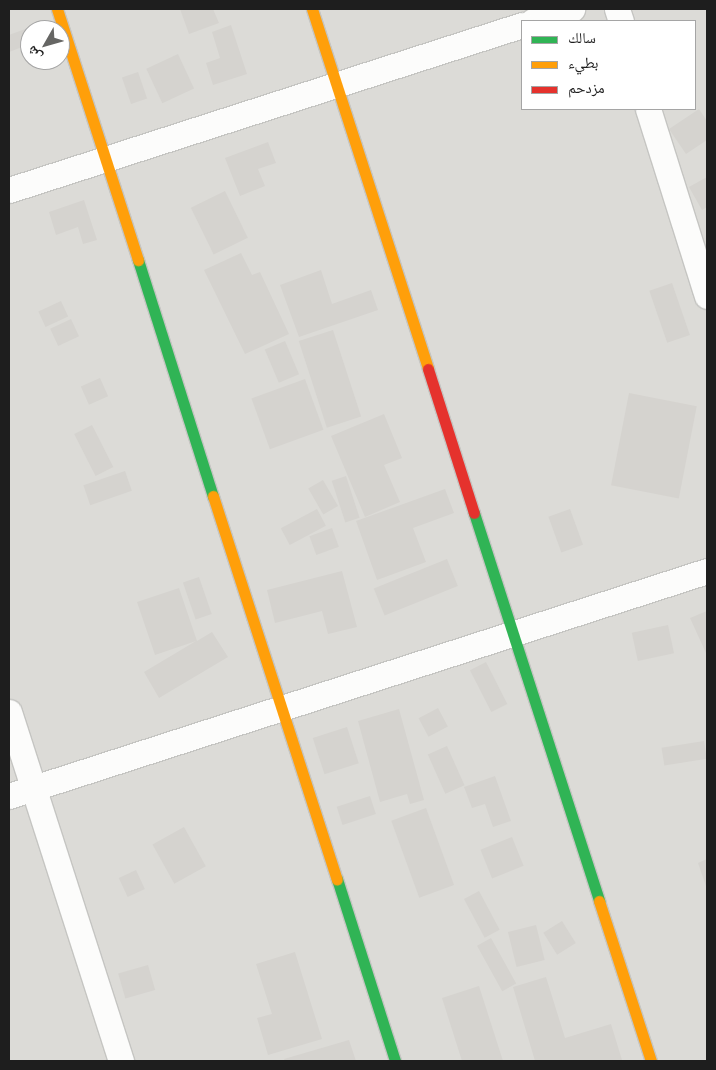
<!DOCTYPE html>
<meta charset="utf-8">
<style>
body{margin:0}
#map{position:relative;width:716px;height:1070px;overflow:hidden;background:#edece6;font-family:Arial,"Noto Naskh Arabic",sans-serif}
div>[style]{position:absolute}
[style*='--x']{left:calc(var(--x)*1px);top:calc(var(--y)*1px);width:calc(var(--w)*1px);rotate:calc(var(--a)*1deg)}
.residential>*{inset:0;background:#dcdbd7}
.building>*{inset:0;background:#d5d3cf;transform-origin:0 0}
.roads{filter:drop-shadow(1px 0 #c5c5c2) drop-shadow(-1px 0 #c5c5c2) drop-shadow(0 1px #c5c5c2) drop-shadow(0 -1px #c5c5c2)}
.street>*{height:25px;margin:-12.5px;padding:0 12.5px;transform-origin:12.5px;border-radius:12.5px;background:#fcfcfb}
.fast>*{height:11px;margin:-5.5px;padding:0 5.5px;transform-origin:5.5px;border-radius:5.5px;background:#30b455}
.slow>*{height:11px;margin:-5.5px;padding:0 5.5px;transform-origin:5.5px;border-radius:5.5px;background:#ff9f0a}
.jam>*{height:11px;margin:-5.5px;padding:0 5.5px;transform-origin:5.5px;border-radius:5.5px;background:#e5322d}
span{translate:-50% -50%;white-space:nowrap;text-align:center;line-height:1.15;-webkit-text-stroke:4.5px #fff;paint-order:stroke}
.frame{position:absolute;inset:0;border:10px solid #1e1e1e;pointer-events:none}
.legend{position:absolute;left:521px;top:20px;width:175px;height:90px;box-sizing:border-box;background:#fff;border:1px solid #a5a5a5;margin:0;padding:6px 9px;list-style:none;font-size:15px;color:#1e1e1e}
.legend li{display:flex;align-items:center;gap:10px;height:25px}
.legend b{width:25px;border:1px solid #a5a5a5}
.north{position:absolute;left:20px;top:20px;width:50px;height:50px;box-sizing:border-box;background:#fff;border:1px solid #a5a5a5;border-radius:50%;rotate:232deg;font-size:14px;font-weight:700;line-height:20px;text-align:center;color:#1e1e1e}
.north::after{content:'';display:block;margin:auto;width:18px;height:22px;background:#666664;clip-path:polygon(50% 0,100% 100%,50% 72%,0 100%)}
</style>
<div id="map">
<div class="residential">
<div style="clip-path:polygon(evenodd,9px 9px,707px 9px,707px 1061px,9px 1061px,9px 9px,522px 21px,695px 21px,695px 109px,522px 109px,522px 21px,9px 9px,30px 30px,60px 30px,60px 60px,30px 60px,30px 30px)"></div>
</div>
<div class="building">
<div style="clip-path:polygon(180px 9px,213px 9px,219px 23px,189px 34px)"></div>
<div style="clip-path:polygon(231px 25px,247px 74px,213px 85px,206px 63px,220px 58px,212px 32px)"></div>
<div style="clip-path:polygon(28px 28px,30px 44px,9px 52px,9px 35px)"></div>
<div style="left:178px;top:54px;width:38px;height:35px;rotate:65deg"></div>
<div style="left:138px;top:72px;width:28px;height:17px;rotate:71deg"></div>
<div style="clip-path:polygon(699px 109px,707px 121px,707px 140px,686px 154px,669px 129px)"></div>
<div style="clip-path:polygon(268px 142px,276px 163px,258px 169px,265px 186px,240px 196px,225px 158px)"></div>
<div style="clip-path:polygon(707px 177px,707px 207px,702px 210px,689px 187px)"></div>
<div style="left:225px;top:191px;width:52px;height:38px;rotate:64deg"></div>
<div style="clip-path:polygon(84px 200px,97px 240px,83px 244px,78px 227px,56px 235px,49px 212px)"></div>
<div style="clip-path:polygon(241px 253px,252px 275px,260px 272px,289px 334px,245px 354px,204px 270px)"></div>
<div style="clip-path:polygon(321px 270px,332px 304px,371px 290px,378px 310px,299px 337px,280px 285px)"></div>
<div style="left:672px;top:283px;width:55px;height:24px;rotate:71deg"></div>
<div style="left:61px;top:301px;width:17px;height:25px;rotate:65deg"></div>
<div style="left:71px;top:319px;width:19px;height:23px;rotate:65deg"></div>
<div style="left:333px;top:330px;width:91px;height:36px;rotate:72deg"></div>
<div style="left:285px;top:341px;width:36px;height:22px;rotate:67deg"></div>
<div style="left:100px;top:378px;width:20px;height:21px;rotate:66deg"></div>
<div style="left:305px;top:379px;width:54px;height:57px;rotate:70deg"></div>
<div style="left:629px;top:393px;width:69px;height:94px;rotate:11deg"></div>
<div style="clip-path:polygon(384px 414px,402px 458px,384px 465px,400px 502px,365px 517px,331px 436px)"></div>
<div style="left:92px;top:425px;width:47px;height:20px;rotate:63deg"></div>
<div style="left:125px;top:471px;width:21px;height:44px;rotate:71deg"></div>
<div style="left:346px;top:476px;width:44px;height:15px;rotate:72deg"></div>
<div style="left:323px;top:480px;width:30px;height:17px;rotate:60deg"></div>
<div style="clip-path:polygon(445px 489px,454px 513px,413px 528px,426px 562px,377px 580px,356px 521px)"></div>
<div style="left:317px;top:509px;width:19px;height:41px;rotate:62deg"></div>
<div style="left:570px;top:509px;width:38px;height:23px;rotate:70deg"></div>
<div style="left:332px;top:528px;width:20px;height:24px;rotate:70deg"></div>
<div style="left:447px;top:559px;width:29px;height:79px;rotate:68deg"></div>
<div style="clip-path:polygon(342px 571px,357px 627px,328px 634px,322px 611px,275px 623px,267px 590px)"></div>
<div style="left:199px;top:577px;width:39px;height:17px;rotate:71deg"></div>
<div style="clip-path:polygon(179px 588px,197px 641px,212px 632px,228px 657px,159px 698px,144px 672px,196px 641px,155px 655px,137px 602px)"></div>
<div style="clip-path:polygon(707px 611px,707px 652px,706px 653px,690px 618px)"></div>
<div style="left:668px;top:625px;width:29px;height:37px;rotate:78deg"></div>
<div style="left:486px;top:662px;width:47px;height:18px;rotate:63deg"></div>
<div style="left:438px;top:708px;width:21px;height:22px;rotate:62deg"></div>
<div style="clip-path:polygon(399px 709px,424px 800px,410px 804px,407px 794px,380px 802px,358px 721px)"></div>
<div style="left:347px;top:727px;width:38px;height:36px;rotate:72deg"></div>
<div style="left:704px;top:741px;width:18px;height:43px;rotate:81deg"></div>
<div style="left:447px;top:746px;width:43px;height:21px;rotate:66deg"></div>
<div style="clip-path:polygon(495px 776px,511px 821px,493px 827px,485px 804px,472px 808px,464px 787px)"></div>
<div style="left:370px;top:796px;width:19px;height:35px;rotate:72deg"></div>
<div style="left:426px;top:808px;width:82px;height:37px;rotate:70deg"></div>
<div style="left:184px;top:827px;width:45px;height:36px;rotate:61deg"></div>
<div style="left:512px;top:837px;width:31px;height:34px;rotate:68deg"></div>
<div style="clip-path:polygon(707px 859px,707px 889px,698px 863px)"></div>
<div style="left:136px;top:870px;width:21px;height:19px;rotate:65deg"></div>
<div style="left:479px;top:891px;width:44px;height:17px;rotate:62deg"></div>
<div style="left:562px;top:921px;width:26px;height:22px;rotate:58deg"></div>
<div style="left:536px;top:925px;width:36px;height:29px;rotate:76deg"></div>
<div style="left:491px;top:938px;width:52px;height:16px;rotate:61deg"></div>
<div style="clip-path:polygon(295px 952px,322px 1039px,268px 1055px,257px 1018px,272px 1014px,256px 964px)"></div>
<div style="left:148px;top:965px;width:26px;height:31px;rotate:74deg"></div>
<div style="clip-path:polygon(546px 977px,565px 1038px,611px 1024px,622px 1060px,535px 1061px,513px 987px)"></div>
<div style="clip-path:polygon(479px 986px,503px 1061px,462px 1061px,442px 998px)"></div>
<div style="clip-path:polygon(349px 1040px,356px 1061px,285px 1061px,284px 1059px)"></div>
</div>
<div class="roads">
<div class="street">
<div style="--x:617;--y:9;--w:13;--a:72"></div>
<div style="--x:533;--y:21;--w:41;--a:-17.1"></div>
<div style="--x:648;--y:109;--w:196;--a:72.5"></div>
<div style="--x:9;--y:190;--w:539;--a:-17.83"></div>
<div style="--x:9;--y:712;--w:367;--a:72.2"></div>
<div style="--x:9;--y:796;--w:733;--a:-17.87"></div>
</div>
<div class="fast">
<div style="--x:138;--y:260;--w:248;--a:72.4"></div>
<div style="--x:474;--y:513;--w:408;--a:72.1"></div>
<div style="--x:337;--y:879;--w:191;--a:72.3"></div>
</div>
<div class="slow">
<div style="--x:57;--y:9;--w:264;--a:72.1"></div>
<div style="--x:312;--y:9;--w:378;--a:72.1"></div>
<div style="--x:213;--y:496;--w:403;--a:72.1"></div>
<div style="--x:599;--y:901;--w:168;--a:72"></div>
</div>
<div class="jam">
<div style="--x:428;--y:369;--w:151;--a:72.3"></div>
</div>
</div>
<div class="frame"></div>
<ul class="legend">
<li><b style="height:6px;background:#30b455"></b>سالك</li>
<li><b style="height:6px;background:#ff9f0a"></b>بطيء</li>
<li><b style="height:6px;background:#e5322d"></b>مزدحم</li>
</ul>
<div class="north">ش</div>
</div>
